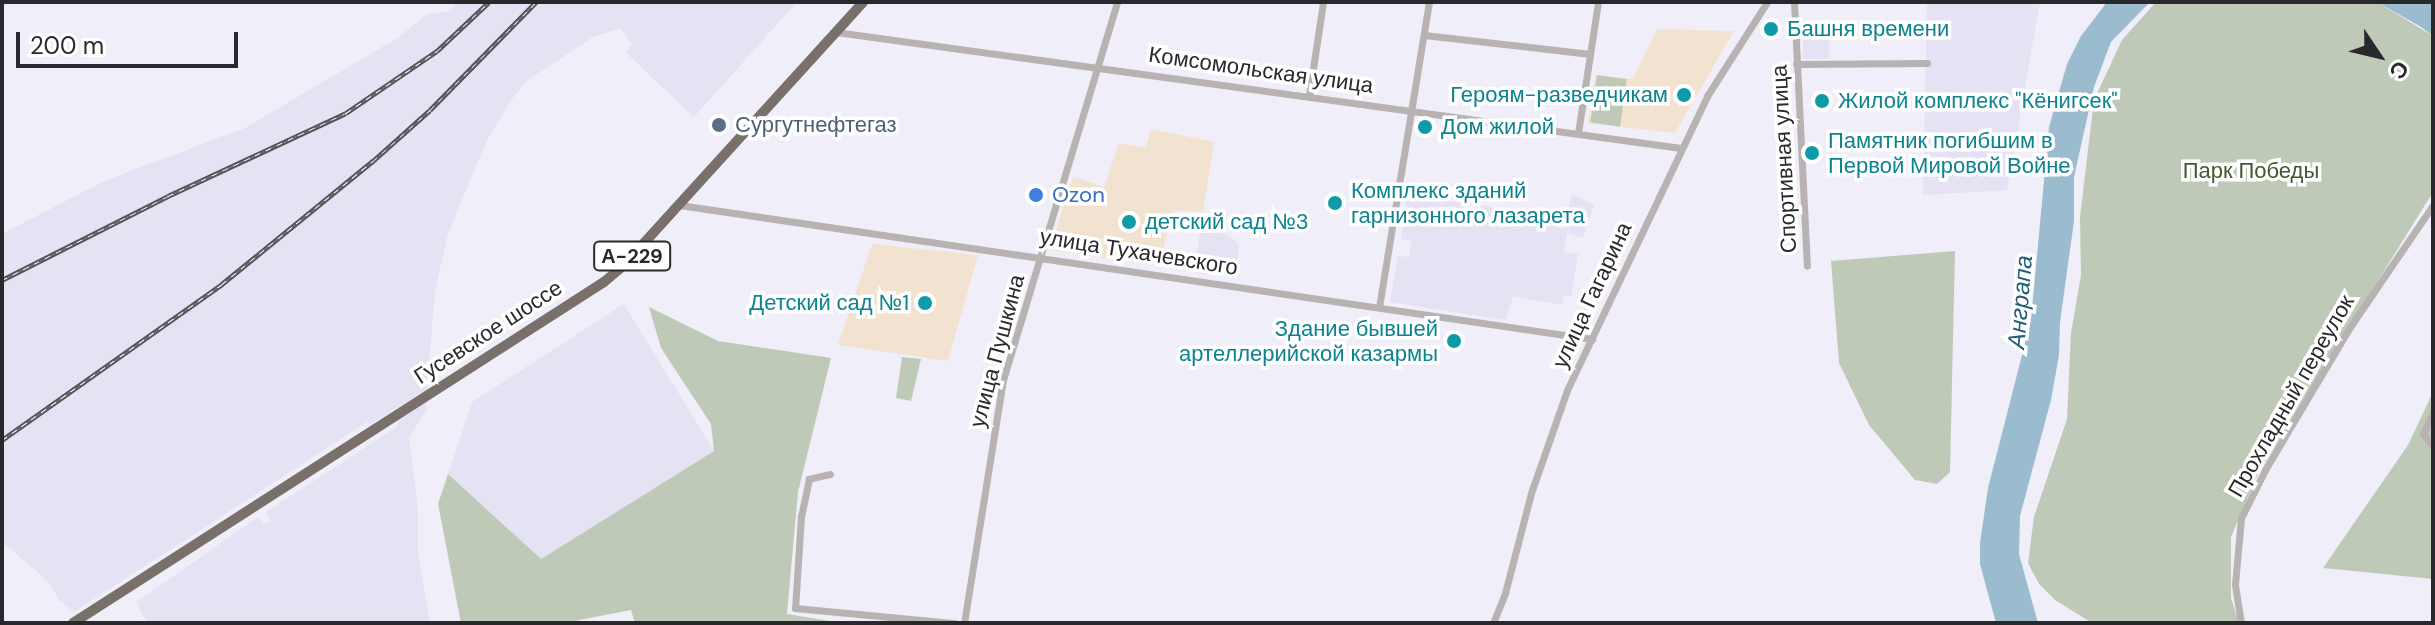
<!DOCTYPE html>
<meta charset="utf-8">
<style>
body{margin:0}
#map{position:relative;width:2435px;height:625px;overflow:hidden;background:#f0eef8;font-family:"DM Sans",sans-serif}
div>[style]{position:absolute}
[style*='--x']{left:calc(var(--x)*1px);top:calc(var(--y)*1px);width:calc(var(--w)*1px);rotate:calc(var(--a)*1deg)}
.built>*{inset:0;background:#e5e2f3;transform-origin:0 0}
.education>*{inset:0;background:#f2e3d0}
.green>*{inset:0;background:#becab7;transform-origin:0 0}
.water>*{inset:0;background:#9bbcce}
.minor>*{height:7px;margin:-3.5px;padding:0 3.5px;transform-origin:3.5px;border-radius:3.5px;background:#b8b3b2}
.highway>*{height:10px;margin:-5px;padding:0 5px;transform-origin:5px;border-radius:5px;background:#796f6b}
.rail>*{height:5px;margin-top:-2.5px;transform-origin:0;background:repeating-linear-gradient(90deg,#fff 0 6px,#555359 0 12px);box-sizing:border-box;border-block:2px solid #555359}
.dots>*{width:22px;height:22px;translate:-50% -50%;box-sizing:border-box;border:4px solid #fff;border-radius:50%}
span{translate:-50% -50%;white-space:nowrap;text-align:center;line-height:1.15;-webkit-text-stroke:7px #fff;paint-order:stroke}
.shield-label span{padding:2px 6px;background:#fff;border:2px solid;border-radius:6px;-webkit-text-stroke-width:0}
.shield-label{font-size:20px;color:#29282c;font-weight:700}
.culture-label{font-size:22px;color:#0d838f}
.left{translate:0 -50%;text-align:left}
.right{translate:-100% -50%;text-align:right}
.street-label{font-size:22px;color:#29282c}
.service-label{font-size:22px;color:#4e5e75}
.park-label{font-size:22px;color:#415a2e}
.shop-label{font-size:22px;color:#366cbe}
.water-label{font-size:24px;color:#225d78;font-style:italic}
.frame{position:absolute;inset:0;border:4px solid #29282c;pointer-events:none}
.north{position:absolute;left:2339px;top:16px;width:80px;height:80px;-webkit-text-stroke:6px #fff;paint-order:stroke;rotate:125deg;font-size:22px;font-weight:700;line-height:32px;text-align:center;color:#29282c}
.north::after{content:'';display:block;margin:auto;width:28px;height:36px;background:#29282c;clip-path:polygon(50% 0,100% 100%,50% 72%,0 100%)}
.scale{position:absolute;left:16px;top:32px;width:222px;height:36px;box-sizing:border-box;border:4px solid #29282c;border-top:0;padding-left:10px;font-size:24px;line-height:28px;white-space:nowrap;color:#29282c;-webkit-text-stroke:6px #fff;paint-order:stroke}
</style>
<div id="map">
<div class="built">
<div style="clip-path:polygon(456px 2px,797px 2px,694px 117px,626px 53px,632px 44px,620px 28px,593px 37px,528px 80px,511px 100px,486px 142px,448px 234px,435px 291px,427px 389px,369px 425px,367px 422px,74px 612px,59px 600px,48px 581px,2px 542px,2px 234px,104px 181px,245px 128px,399px 37px,427px 14px,450px 11px)"></div>
<div style="clip-path:polygon(1927px 2px,2040px 2px,2007px 190px,1923px 195px)"></div>
<div style="left:1803px;top:32px;width:26px;height:27px"></div>
<div style="clip-path:polygon(1572px 194px,1594px 205px,1583px 238px,1567px 233px,1564px 252px,1578px 254px,1571px 296px,1564px 296px,1562px 305px,1513px 296px,1506px 320px,1390px 302px,1398px 256px,1409px 257px,1411px 241px,1401px 239px,1407px 196px,1540px 213px,1563px 230px)"></div>
<div style="clip-path:polygon(1201px 226px,1222px 229px,1239px 245px,1237px 264px,1210px 259px,1207px 275px,1194px 273px)"></div>
<div style="clip-path:polygon(624px 304px,714px 451px,541px 559px,448px 474px,472px 402px)"></div>
<div style="clip-path:polygon(426px 400px,426px 412px,409px 437px,418px 510px,418px 553px,430px 623px,147px 623px,136px 602px,258px 517px,263px 524px,270px 521px,266px 512px,398px 426px,398px 418px)"></div>
</div>
<div class="education">
<div style="clip-path:polygon(1657px 29px,1734px 31px,1675px 133px,1588px 123px,1596px 75px,1633px 79px)"></div>
<div style="clip-path:polygon(1151px 129px,1214px 142px,1203px 212px,1173px 210px,1159px 266px,1050px 250px,1073px 177px,1104px 187px,1119px 143px,1146px 148px)"></div>
<div style="clip-path:polygon(872px 244px,978px 255px,948px 361px,838px 345px)"></div>
</div>
<div class="green">
<div style="clip-path:polygon(2156px 2px,2377px 2px,2433px 36px,2433px 192px,2257px 476px,2231px 537px,2231px 598px,2239px 623px,2092px 623px,2055px 600px,2039px 584px,2028px 563px,2034px 517px,2067px 419px,2071px 333px,2081px 275px,2080px 217px,2094px 100px,2122px 40px)"></div>
<div style="left:1597px;top:75px;width:30px;height:48px;rotate:8deg"></div>
<div style="clip-path:polygon(1955px 251px,1950px 472px,1937px 484px,1915px 480px,1869px 425px,1839px 363px,1831px 261px)"></div>
<div style="clip-path:polygon(649px 307px,718px 341px,831px 358px,798px 492px,787px 614px,842px 623px,635px 623px,631px 610px,564px 623px,461px 623px,438px 504px,448px 474px,541px 559px,714px 451px,711px 424px,661px 348px)"></div>
<div style="clip-path:polygon(902px 357px,921px 359px,911px 401px,896px 398px)"></div>
<div style="clip-path:polygon(2433px 392px,2433px 579px,2323px 568px,2408px 445px)"></div>
</div>
<div class="water">
<div style="clip-path:polygon(2107px 2px,2150px 2px,2111px 42px,2094px 87px,2074px 177px,2074px 221px,2060px 322px,2059px 355px,2051px 400px,2020px 516px,2019px 554px,2038px 623px,1996px 623px,1980px 564px,1980px 543px,1988px 488px,2031px 320px,2049px 127px,2067px 64px,2081px 36px)"></div>
<div style="clip-path:polygon(2377px 2px,2433px 2px,2433px 36px,2421px 27px)"></div>
</div>
<div class="minor">
<div style="--x:1794;--y:2;--w:264;--a:87.2"></div>
<div style="--x:836;--y:32;--w:853;--a:7.82"></div>
<div style="--x:1424;--y:35;--w:167;--a:6.5"></div>
<div style="--x:1796;--y:64;--w:131;--a:-0.4"></div>
<div style="--x:1309;--y:95;--w:94;--a:-81.4"></div>
<div style="--x:1578;--y:133;--w:133;--a:-81.3"></div>
<div style="--x:679;--y:205;--w:923;--a:8.35"></div>
<div style="--x:1379;--y:307;--w:309;--a:-80.7"></div>
<div style="--x:2433;--y:412;--w:24;--a:114"></div>
<div style="--x:2423;--y:434;--w:16;--a:50"></div>
<div style="--x:830;--y:474;--w:22;--a:167"></div>
<div style="--x:809;--y:479;--w:38;--a:102"></div>
<div style="--x:801;--y:516;--w:92;--a:93.7"></div>
<div style="--x:795;--y:608;--w:161;--a:5.4"></div>
<div style="--x:964;--y:623;--w:246;--a:-80.9"></div>
<div style="--x:1003;--y:380;--w:395;--a:-73.2"></div>
<div style="--x:1493;--y:623;--w:32;--a:-68"></div>
<div style="--x:1505;--y:593;--w:103;--a:-75.4"></div>
<div style="--x:1531;--y:493;--w:109;--a:-70.7"></div>
<div style="--x:1567;--y:390;--w:326;--a:-64.5"></div>
<div style="--x:1707;--y:96;--w:112;--a:-57.4"></div>
<div style="--x:2241;--y:623;--w:39;--a:-99"></div>
<div style="--x:2235;--y:584;--w:66;--a:-84.8"></div>
<div style="--x:2241;--y:518;--w:54;--a:-63.4"></div>
<div style="--x:2265;--y:470;--w:163;--a:-59.3"></div>
<div style="--x:2348;--y:330;--w:151;--a:-55.8"></div>
</div>
<div class="highway">
<div style="--x:73;--y:623;--w:631;--a:-32.71"></div>
<div style="--x:604;--y:282;--w:26;--a:-40"></div>
<div style="--x:624;--y:265;--w:355;--a:-47.7"></div>
</div>
<div class="rail">
<div style="--x:2;--y:280;--w:186;--a:-26.8"></div>
<div style="--x:168;--y:196;--w:196;--a:-25"></div>
<div style="--x:346;--y:113;--w:110;--a:-34.3"></div>
<div style="--x:437;--y:51;--w:71;--a:-43.3"></div>
<div style="--x:2;--y:440;--w:270;--a:-35.3"></div>
<div style="--x:222;--y:284;--w:195;--a:-39.2"></div>
<div style="--x:373;--y:161;--w:76;--a:-41.8"></div>
<div style="--x:430;--y:110;--w:151;--a:-45.5"></div>
</div>
<div class="dots">
<div style="left:1771px;top:29px;background:#0f9aa8"></div>
<div style="left:1684px;top:95px;background:#0f9aa8"></div>
<div style="left:1822px;top:101px;background:#0f9aa8"></div>
<div style="left:719px;top:125px;background:#5c6f8a"></div>
<div style="left:1425px;top:127px;background:#0f9aa8"></div>
<div style="left:1812px;top:153px;background:#0f9aa8"></div>
<div style="left:1036px;top:195px;background:#3f7fe0"></div>
<div style="left:1335px;top:203px;background:#0f9aa8"></div>
<div style="left:1129px;top:222px;background:#0f9aa8"></div>
<div style="left:925px;top:303px;background:#0f9aa8"></div>
<div style="left:1454px;top:341px;background:#0f9aa8"></div>
</div>
<div class="shield-label">
<span style="left:632px;top:256px">А-229</span>
</div>
<div class="culture-label">
<span class="left" style="left:1787px;top:29px">Башня времени</span>
<span class="right" style="left:1668px;top:95px">Героям-разведчикам</span>
<span class="left" style="left:1838px;top:101px">Жилой комплекс "Кёнигсек"</span>
<span class="left" style="left:1441px;top:127px">Дом жилой</span>
<span class="left" style="left:1828px;top:153px">Памятник погибшим в<br>Первой Мировой Войне</span>
<span class="left" style="left:1351px;top:203px">Комплекс зданий<br>гарнизонного лазарета</span>
<span class="left" style="left:1145px;top:222px">детский сад №3</span>
<span class="right" style="left:909px;top:303px">Детский сад №1</span>
<span class="right" style="left:1438px;top:341px">Здание бывшей<br>артеллерийской казармы</span>
</div>
<div class="street-label">
<span style="left:1261px;top:70px;rotate:8deg">Комсомольская улица</span>
<span style="left:1784px;top:159px;rotate:-93deg">Спортивная улица</span>
<span style="left:1139px;top:252px;rotate:9deg">улица Тухачевского</span>
<span style="left:1592px;top:295px;rotate:-65deg">улица Гагарина</span>
<span style="left:488px;top:332px;rotate:-33deg">Гусевское шоссе</span>
<span style="left:997px;top:351px;rotate:-75deg">улица Пушкина</span>
<span style="left:2291px;top:396px;rotate:-60deg">Прохладный переулок</span>
</div>
<div class="service-label">
<span class="left" style="left:735px;top:125px">Сургутнефтегаз</span>
</div>
<div class="park-label">
<span style="left:2251px;top:171px">Парк Победы</span>
</div>
<div class="shop-label">
<span class="left" style="left:1052px;top:195px">Ozon</span>
</div>
<div class="water-label">
<span style="left:2020px;top:302px;rotate:-85deg">Анграпа</span>
</div>
<div class="frame"></div>
<div class="north">С</div>
<div class="scale">200 m</div>
</div>
